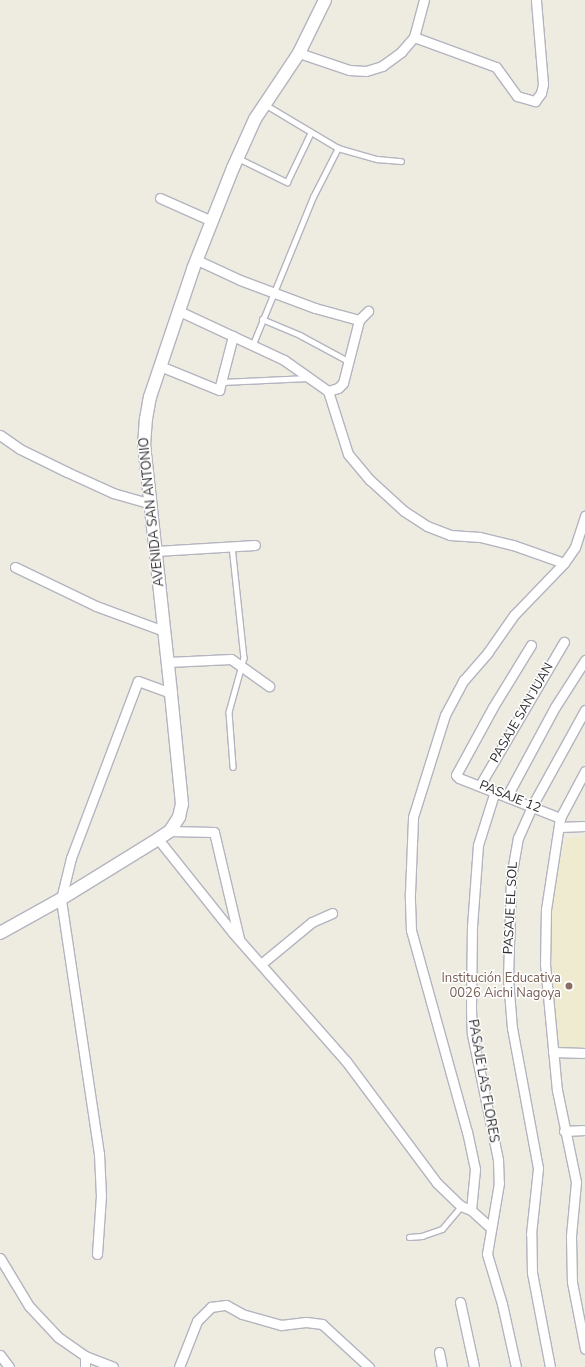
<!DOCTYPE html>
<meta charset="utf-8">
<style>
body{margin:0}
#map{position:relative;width:585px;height:1367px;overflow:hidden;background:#eeebe0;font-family:"Nunito Sans",sans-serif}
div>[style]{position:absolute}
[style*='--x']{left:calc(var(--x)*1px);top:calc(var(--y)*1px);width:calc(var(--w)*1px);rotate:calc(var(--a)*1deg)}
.education>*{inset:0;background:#eeebd1}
.roads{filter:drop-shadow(1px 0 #b4b4c0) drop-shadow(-1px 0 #b4b4c0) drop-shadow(0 1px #b4b4c0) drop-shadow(0 -1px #b4b4c0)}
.service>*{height:4.5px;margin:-2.25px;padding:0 2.25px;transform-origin:2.25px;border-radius:2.25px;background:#fff}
.minor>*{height:9px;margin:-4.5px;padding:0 4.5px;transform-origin:4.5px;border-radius:4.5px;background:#fff}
.tertiary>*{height:12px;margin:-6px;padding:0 6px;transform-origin:6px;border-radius:6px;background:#fff}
.dots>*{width:11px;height:11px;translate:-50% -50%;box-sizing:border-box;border:2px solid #fff;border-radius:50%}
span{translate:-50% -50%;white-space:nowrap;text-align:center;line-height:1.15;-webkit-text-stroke:3px #fff;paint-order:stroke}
.street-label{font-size:13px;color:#2d2d2d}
.education-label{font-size:13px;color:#785e54}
.right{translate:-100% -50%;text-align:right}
</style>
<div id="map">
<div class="education">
<div style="clip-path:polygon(585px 837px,585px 1047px,558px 1047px,550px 925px,554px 881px,566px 838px)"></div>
</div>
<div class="roads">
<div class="service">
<div style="--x:266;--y:105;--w:84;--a:30.8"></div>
<div style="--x:338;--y:148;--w:41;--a:15.8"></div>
<div style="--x:377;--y:159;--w:24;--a:5"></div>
<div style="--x:238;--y:158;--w:55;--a:26.1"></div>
<div style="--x:287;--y:182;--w:55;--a:-64.4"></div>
<div style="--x:262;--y:319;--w:41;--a:22.8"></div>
<div style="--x:300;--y:335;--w:55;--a:28.4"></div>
<div style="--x:253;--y:344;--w:159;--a:-67.8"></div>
<div style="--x:313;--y:197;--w:55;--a:-63"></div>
<div style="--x:222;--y:382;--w:86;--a:-2.7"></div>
<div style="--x:232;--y:546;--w:113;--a:83.9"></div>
<div style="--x:244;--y:658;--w:56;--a:105.5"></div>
<div style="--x:229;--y:712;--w:55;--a:85.8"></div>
<div style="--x:409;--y:1237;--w:13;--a:-4"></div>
<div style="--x:422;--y:1236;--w:21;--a:-19"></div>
<div style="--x:442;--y:1229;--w:30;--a:-50"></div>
</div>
<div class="minor">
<div style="--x:414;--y:37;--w:87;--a:20.1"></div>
<div style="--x:496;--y:67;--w:36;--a:54"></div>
<div style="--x:517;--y:96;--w:19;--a:16"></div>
<div style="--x:535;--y:101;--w:10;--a:-53"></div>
<div style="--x:541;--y:93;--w:9;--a:-77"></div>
<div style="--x:543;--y:84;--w:84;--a:-94.8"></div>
<div style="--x:299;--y:53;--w:53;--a:18.8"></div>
<div style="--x:349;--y:70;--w:17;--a:3"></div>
<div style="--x:366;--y:71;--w:17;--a:-17"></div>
<div style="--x:382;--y:66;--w:24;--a:-36"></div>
<div style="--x:401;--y:52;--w:20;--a:-49"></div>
<div style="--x:414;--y:37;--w:38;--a:-75"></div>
<div style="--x:160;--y:198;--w:57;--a:23.9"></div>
<div style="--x:197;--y:260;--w:47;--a:24.9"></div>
<div style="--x:240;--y:280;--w:80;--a:20.5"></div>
<div style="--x:315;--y:308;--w:46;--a:15.3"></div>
<div style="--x:179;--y:311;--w:116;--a:25"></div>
<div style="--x:284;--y:360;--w:54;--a:35.2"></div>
<div style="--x:328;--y:391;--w:66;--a:72.4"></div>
<div style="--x:348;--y:454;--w:34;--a:50"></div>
<div style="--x:370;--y:480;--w:46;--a:42.4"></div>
<div style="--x:404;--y:511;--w:27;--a:33"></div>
<div style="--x:427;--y:526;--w:25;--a:21"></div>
<div style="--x:450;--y:535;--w:30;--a:4"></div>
<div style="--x:480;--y:537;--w:34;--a:14"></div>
<div style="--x:513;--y:545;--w:54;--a:19.4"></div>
<div style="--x:160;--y:366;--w:64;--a:22.1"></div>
<div style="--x:219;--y:390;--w:56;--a:-75.5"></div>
<div style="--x:328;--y:391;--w:10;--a:-17"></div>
<div style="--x:338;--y:388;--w:7;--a:-45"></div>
<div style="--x:343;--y:383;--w:65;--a:-75.7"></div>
<div style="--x:359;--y:320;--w:13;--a:-45"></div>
<div style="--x:0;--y:435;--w:24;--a:35"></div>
<div style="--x:20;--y:449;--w:52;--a:26.1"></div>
<div style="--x:67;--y:472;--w:51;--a:24.5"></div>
<div style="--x:113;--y:493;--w:40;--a:16"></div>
<div style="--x:156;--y:551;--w:99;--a:-3.5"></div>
<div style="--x:15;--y:567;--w:90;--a:25.7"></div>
<div style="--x:96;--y:606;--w:72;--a:20.2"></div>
<div style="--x:531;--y:645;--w:73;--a:121.5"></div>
<div style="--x:493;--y:707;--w:77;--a:118.6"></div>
<div style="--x:456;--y:775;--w:4;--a:45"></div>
<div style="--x:459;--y:778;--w:109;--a:21.6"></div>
<div style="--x:168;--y:662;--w:63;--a:-2.7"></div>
<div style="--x:231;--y:659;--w:47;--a:35.4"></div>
<div style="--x:585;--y:771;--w:53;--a:118"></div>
<div style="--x:560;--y:818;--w:92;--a:98.7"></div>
<div style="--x:546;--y:909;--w:55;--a:91"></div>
<div style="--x:545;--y:964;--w:127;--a:84.6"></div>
<div style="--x:557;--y:1090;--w:94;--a:78.3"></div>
<div style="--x:576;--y:1182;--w:54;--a:95.3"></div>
<div style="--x:571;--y:1236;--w:46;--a:88.8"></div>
<div style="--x:572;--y:1282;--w:68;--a:79"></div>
<div style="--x:480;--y:785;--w:166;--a:-59.6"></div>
<div style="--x:495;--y:791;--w:57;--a:107.5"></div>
<div style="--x:478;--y:845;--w:81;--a:94.2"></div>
<div style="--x:472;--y:926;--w:83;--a:90.7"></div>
<div style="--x:471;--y:1009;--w:25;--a:88"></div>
<div style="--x:472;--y:1034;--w:129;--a:78.3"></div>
<div style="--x:498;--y:1160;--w:23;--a:88"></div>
<div style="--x:499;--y:1183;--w:72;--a:99.6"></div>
<div style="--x:487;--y:1254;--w:52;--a:73.3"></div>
<div style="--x:502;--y:1304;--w:65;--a:77.5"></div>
<div style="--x:507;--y:796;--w:101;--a:-61.7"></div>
<div style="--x:555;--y:707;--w:56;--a:-57.4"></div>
<div style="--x:559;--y:827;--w:26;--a:-2"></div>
<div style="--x:170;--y:831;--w:44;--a:1.3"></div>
<div style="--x:214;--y:832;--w:110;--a:76.8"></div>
<div style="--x:158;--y:839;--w:120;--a:51.4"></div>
<div style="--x:233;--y:933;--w:171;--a:48.6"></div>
<div style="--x:346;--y:1061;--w:152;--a:53.3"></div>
<div style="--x:437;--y:1183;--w:33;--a:44"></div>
<div style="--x:461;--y:1206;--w:11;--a:22"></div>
<div style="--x:471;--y:1210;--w:27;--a:42"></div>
<div style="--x:261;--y:964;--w:66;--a:-39.5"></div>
<div style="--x:312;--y:922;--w:22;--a:-24"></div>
<div style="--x:553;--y:1052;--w:32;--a:2"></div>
<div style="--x:564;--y:1131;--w:21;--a:-3"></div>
<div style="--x:471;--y:1210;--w:41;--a:-84.4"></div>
<div style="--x:475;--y:1169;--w:38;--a:-102"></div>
<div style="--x:467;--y:1132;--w:210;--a:-105.5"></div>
<div style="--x:411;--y:930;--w:37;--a:-92"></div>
<div style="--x:410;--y:893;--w:76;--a:-87.7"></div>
<div style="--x:413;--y:817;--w:107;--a:-72.6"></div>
<div style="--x:445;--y:715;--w:40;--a:-62"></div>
<div style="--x:464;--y:680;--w:37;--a:-49"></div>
<div style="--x:488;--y:652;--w:45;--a:-54.9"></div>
<div style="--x:514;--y:615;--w:72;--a:-46.1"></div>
<div style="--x:564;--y:563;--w:19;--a:-55"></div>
<div style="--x:575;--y:547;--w:33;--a:-72"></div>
<div style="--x:97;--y:1254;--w:58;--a:-86.1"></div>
<div style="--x:101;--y:1196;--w:42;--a:-92.7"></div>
<div style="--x:99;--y:1154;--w:258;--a:-98.5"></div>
<div style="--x:61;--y:899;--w:42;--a:-76.3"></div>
<div style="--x:71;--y:858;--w:189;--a:-69.3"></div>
<div style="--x:138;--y:681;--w:35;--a:20"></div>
<div style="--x:0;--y:1258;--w:56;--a:58.9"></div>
<div style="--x:29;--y:1306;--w:42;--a:46.9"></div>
<div style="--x:58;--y:1337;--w:33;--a:35"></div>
<div style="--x:85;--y:1356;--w:30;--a:21"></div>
<div style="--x:460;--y:1302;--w:66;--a:77.8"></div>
<div style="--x:439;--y:1352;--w:15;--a:79"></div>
<div style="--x:0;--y:1355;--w:15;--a:53"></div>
<div style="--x:85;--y:1356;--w:11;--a:90"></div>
<div style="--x:179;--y:1367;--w:49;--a:-68.6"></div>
<div style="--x:197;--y:1321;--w:20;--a:-45"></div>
<div style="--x:211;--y:1307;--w:15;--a:-8"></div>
<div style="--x:226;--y:1305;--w:18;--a:29"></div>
<div style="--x:242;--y:1314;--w:41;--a:15.8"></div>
<div style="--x:281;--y:1325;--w:25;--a:-7"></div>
<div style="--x:306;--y:1322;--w:16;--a:7"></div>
<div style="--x:322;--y:1324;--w:64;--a:42.5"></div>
<div style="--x:550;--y:1367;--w:96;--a:-100.8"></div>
<div style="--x:532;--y:1273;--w:39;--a:-91"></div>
<div style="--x:531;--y:1234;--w:66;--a:-83.9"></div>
<div style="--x:538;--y:1168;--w:142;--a:-100.5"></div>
<div style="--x:512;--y:1028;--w:49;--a:-94.7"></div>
<div style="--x:508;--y:979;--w:102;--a:-88.3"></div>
<div style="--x:511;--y:877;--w:40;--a:-80"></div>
<div style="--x:518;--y:838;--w:35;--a:-66"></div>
<div style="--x:532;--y:806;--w:110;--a:-61.1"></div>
</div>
<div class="tertiary">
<div style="--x:0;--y:933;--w:70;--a:-29.1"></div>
<div style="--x:61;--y:899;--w:114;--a:-31.7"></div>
<div style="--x:158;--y:839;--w:14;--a:-34"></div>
<div style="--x:170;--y:831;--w:17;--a:-57"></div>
<div style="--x:179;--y:817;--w:13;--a:-77"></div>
<div style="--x:182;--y:804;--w:112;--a:-95.7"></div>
<div style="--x:171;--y:693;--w:248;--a:-96.2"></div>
<div style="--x:144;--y:446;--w:27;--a:-86"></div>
<div style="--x:146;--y:419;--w:22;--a:-80"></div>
<div style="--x:150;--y:397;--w:135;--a:-71.4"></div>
<div style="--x:193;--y:269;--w:109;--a:-68.4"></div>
<div style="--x:233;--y:168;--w:54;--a:-65.8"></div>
<div style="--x:255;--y:119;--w:79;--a:-56.3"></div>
<div style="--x:299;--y:53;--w:59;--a:-63.9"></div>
</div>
</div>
<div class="dots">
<div style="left:569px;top:986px;background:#8d6e63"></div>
</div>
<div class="street-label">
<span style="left:152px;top:512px;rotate:-96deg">AVENIDA SAN ANTONIO</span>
<span style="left:522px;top:713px;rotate:-60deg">PASAJE SAN JUAN</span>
<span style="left:510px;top:797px;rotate:22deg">PASAJE 12</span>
<span style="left:511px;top:908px;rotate:-87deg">PASAJE EL SOL</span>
<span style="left:483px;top:1081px;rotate:80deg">PASAJE LAS FLORES</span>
</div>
<div class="education-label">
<span class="right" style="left:561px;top:986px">Institución Educativa<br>0026 Aichi Nagoya</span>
</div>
</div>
